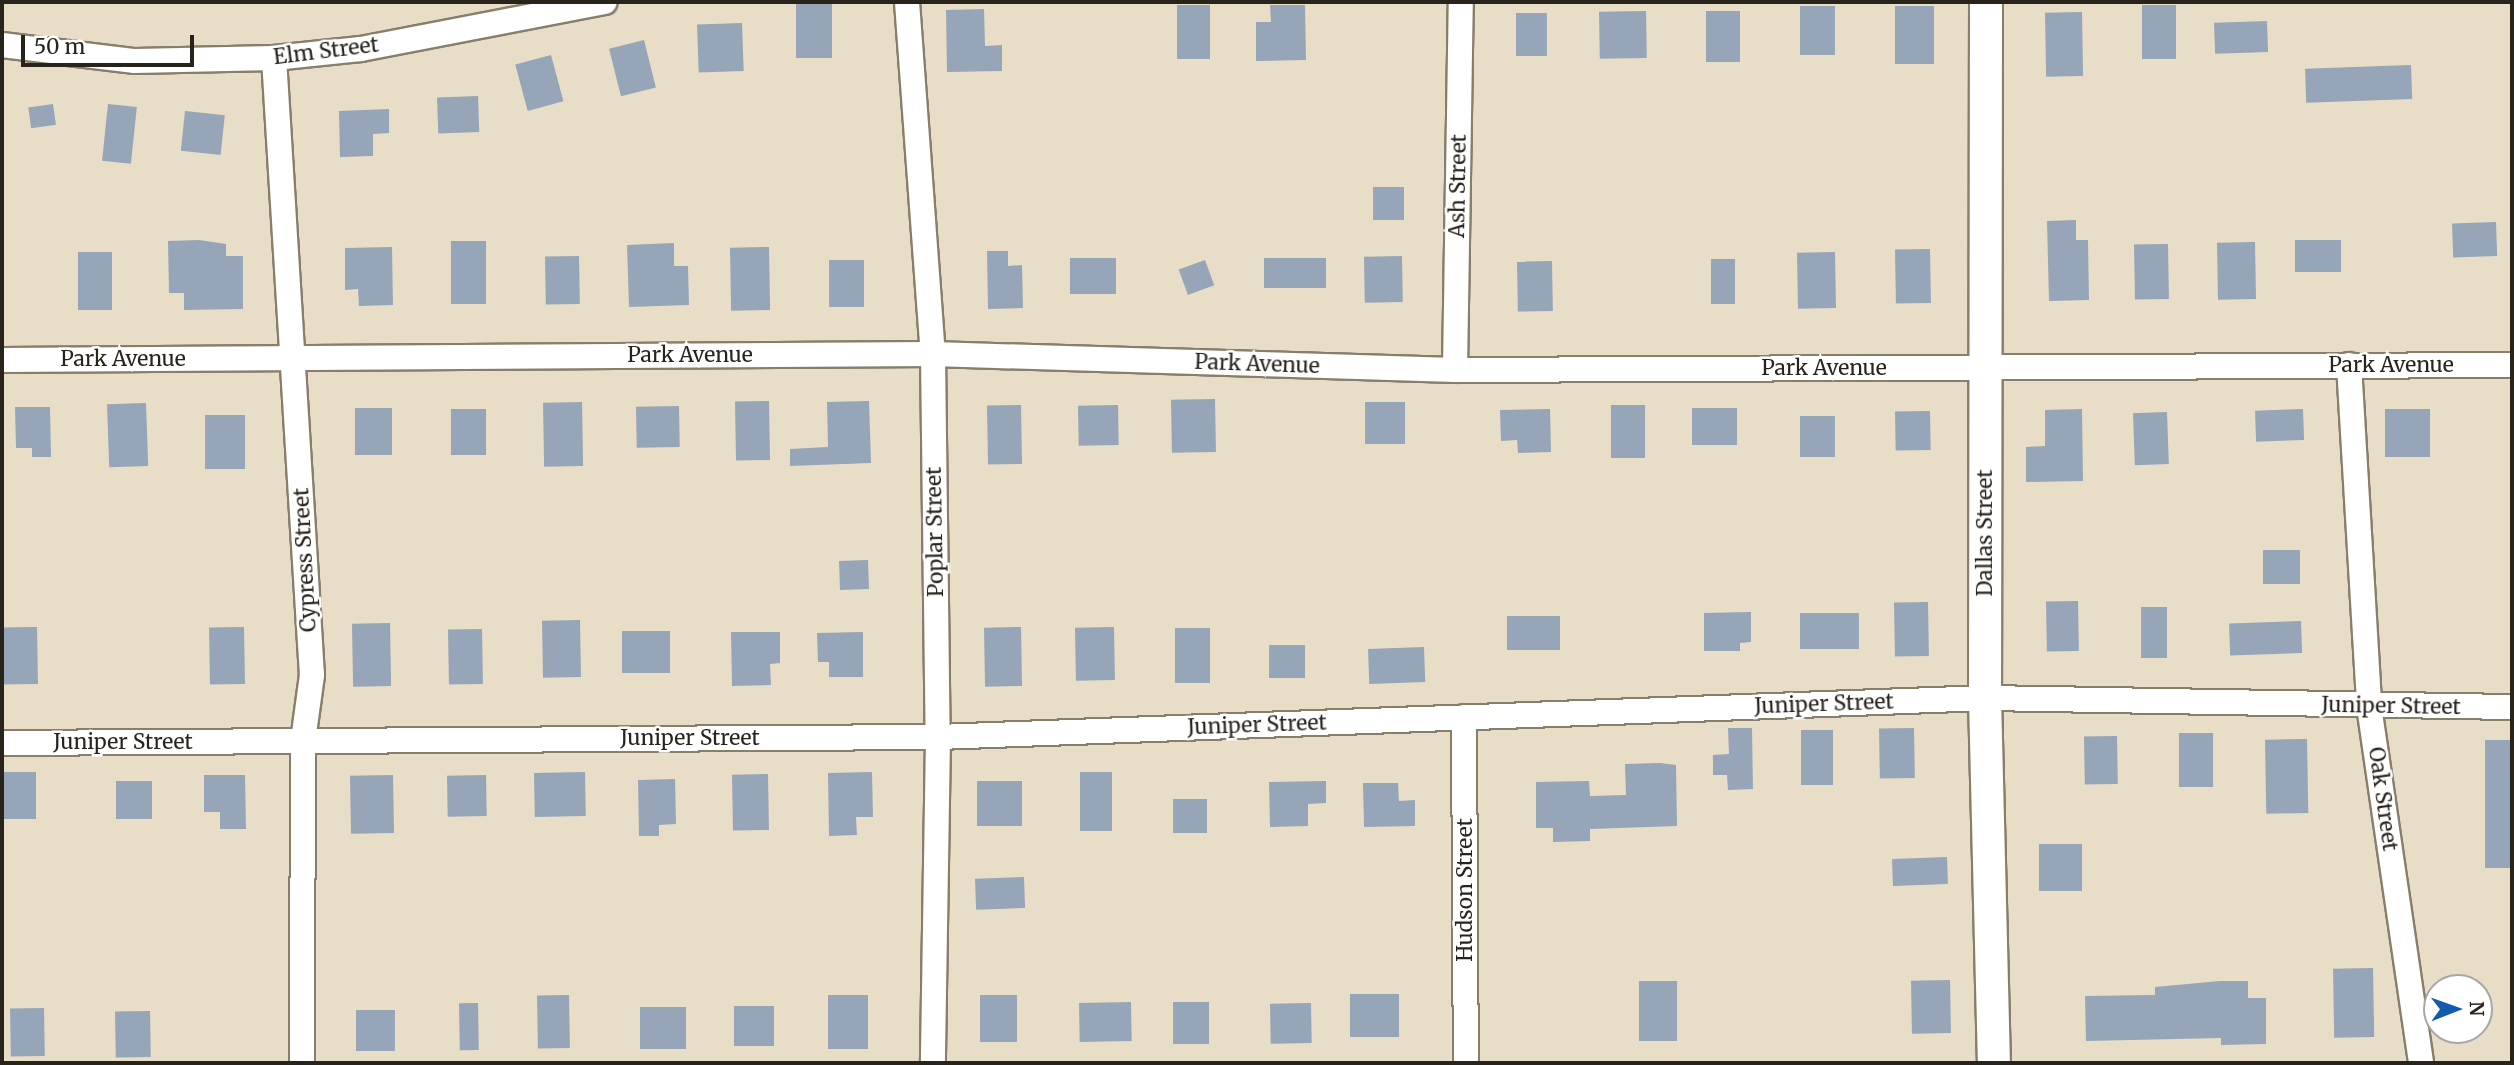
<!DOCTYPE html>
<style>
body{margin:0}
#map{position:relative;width:2514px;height:1065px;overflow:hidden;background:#e8ddc7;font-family:Merriweather,serif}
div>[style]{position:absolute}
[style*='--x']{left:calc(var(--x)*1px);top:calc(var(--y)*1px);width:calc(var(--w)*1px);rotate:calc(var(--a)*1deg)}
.building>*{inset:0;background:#97a5b8;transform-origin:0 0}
.roads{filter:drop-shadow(2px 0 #887e6a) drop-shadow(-2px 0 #887e6a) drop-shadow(0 2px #887e6a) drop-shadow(0 -2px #887e6a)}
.minor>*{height:24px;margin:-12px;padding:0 12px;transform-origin:12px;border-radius:12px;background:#fff}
.tertiary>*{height:32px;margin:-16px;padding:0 16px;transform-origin:16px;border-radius:16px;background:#fff}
span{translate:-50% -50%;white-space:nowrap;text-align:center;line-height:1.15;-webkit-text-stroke:5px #fff;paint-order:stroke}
.street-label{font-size:21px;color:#28241c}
.frame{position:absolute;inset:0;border:4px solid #28241c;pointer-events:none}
.north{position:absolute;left:2423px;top:974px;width:70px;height:70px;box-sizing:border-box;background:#fff;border:2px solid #a9a7a4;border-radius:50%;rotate:89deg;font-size:19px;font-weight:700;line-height:28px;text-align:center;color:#28241c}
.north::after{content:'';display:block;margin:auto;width:24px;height:32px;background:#155bab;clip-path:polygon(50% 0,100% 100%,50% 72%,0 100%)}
.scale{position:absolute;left:21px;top:35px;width:173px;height:32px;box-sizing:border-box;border:4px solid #28241c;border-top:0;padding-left:9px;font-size:21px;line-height:24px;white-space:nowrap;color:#28241c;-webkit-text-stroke:5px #fff;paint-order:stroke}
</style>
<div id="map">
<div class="building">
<div style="left:796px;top:2px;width:36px;height:56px"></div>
<div style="left:1177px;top:5px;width:33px;height:54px"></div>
<div style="clip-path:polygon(1270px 5px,1305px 5px,1306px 60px,1256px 61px,1256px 22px,1271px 22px)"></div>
<div style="left:2142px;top:5px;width:34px;height:54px"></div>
<div style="left:1800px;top:6px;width:35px;height:49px"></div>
<div style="left:1895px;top:6px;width:39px;height:58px"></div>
<div style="clip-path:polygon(984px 9px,985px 46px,1002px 45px,1002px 71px,947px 72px,946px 10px)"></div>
<div style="left:1646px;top:11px;width:47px;height:47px;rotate:89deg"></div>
<div style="left:1706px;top:11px;width:34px;height:51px"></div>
<div style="left:2082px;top:12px;width:64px;height:37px;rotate:89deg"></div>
<div style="left:1516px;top:13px;width:31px;height:43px"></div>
<div style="left:2267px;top:21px;width:31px;height:53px;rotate:88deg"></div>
<div style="left:742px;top:23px;width:48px;height:45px;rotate:88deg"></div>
<div style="left:644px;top:40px;width:49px;height:36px;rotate:76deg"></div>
<div style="left:551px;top:55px;width:48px;height:37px;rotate:75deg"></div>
<div style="left:2411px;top:65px;width:34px;height:106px;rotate:88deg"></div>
<div style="left:478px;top:96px;width:36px;height:41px;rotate:88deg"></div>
<div style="left:53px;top:104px;width:21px;height:25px;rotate:82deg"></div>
<div style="left:108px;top:104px;width:29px;height:57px;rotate:6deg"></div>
<div style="clip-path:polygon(389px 109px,389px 133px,373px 134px,373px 156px,340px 157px,339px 111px)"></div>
<div style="left:185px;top:111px;width:40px;height:40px;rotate:6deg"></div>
<div style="left:1373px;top:187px;width:31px;height:33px"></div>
<div style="clip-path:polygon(2076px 220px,2076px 240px,2088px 240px,2089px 300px,2049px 301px,2047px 221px)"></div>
<div style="left:2496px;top:222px;width:34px;height:44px;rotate:88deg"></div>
<div style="clip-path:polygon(199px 240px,226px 244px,226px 256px,243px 256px,243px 309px,184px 310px,184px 293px,169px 293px,168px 241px)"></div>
<div style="left:2295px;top:240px;width:46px;height:32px"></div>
<div style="left:451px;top:241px;width:35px;height:63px"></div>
<div style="left:2255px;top:242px;width:57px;height:38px;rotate:89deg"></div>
<div style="clip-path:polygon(674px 243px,674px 266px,688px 266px,689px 305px,629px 307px,627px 245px)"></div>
<div style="left:2168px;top:244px;width:55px;height:34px;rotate:89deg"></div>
<div style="clip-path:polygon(392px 247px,393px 305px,359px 306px,358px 289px,345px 290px,345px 248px)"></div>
<div style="left:769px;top:247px;width:63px;height:39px;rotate:89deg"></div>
<div style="left:1930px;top:249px;width:54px;height:35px;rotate:89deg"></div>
<div style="clip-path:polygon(987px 251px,1008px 251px,1008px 266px,1022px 265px,1023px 308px,988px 309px)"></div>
<div style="left:78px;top:252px;width:34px;height:58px"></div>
<div style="left:1835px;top:252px;width:56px;height:38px;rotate:89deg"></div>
<div style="left:579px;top:256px;width:48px;height:34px;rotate:89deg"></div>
<div style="left:1402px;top:256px;width:46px;height:38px;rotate:89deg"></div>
<div style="left:1070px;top:258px;width:46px;height:36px"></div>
<div style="left:1326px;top:258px;width:30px;height:62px;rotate:90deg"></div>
<div style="left:1711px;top:259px;width:24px;height:45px"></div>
<div style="left:864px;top:260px;width:47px;height:35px;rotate:90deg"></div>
<div style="left:1205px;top:260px;width:27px;height:28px;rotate:70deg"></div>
<div style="left:1552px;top:261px;width:50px;height:35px;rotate:89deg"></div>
<div style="left:1215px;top:399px;width:53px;height:44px;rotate:89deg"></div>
<div style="left:769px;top:401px;width:59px;height:34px;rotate:89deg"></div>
<div style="clip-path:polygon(869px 401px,871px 463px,790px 466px,790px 449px,828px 447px,827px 402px)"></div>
<div style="left:582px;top:402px;width:64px;height:39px;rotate:89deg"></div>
<div style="left:1365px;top:402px;width:40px;height:42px"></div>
<div style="left:146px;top:403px;width:63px;height:39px;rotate:88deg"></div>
<div style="left:1021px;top:405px;width:59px;height:34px;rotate:89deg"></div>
<div style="left:1118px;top:405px;width:40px;height:40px;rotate:89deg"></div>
<div style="left:1611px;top:405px;width:34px;height:53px"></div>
<div style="left:679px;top:406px;width:41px;height:43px;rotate:89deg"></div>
<div style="clip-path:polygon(15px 407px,50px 407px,51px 457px,32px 457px,32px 448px,16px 448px)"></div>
<div style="left:355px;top:408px;width:37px;height:47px"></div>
<div style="left:1737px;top:408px;width:37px;height:45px;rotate:90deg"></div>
<div style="left:451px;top:409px;width:35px;height:46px"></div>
<div style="clip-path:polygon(1550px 409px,1551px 452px,1518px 453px,1517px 440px,1501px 441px,1500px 410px)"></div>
<div style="clip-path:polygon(2082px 409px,2083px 481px,2026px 482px,2026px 447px,2045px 446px,2045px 410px)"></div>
<div style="left:2303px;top:409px;width:31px;height:48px;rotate:88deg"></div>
<div style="left:2430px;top:409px;width:48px;height:45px;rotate:90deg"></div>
<div style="left:1930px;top:411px;width:39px;height:35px;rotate:89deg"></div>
<div style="left:2167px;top:412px;width:52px;height:34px;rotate:88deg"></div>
<div style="left:245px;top:415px;width:54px;height:40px;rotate:90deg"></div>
<div style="left:1835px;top:416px;width:41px;height:35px;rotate:90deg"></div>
<div style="left:2263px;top:550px;width:37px;height:34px"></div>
<div style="left:868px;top:560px;width:29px;height:29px;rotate:88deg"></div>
<div style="left:2078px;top:601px;width:50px;height:32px;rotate:89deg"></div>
<div style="left:1928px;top:602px;width:54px;height:34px;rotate:89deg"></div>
<div style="left:2167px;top:607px;width:51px;height:26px;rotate:90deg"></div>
<div style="clip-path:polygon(1751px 612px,1751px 642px,1740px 643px,1740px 651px,1704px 651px,1704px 613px)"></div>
<div style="left:1859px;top:613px;width:36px;height:59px;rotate:90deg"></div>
<div style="left:1560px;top:616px;width:34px;height:53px;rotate:90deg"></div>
<div style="left:580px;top:620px;width:57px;height:38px;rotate:89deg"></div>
<div style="left:2301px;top:621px;width:32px;height:72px;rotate:88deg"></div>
<div style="left:390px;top:623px;width:63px;height:38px;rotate:89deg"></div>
<div style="left:37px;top:627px;width:57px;height:35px;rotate:89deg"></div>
<div style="left:244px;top:627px;width:57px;height:35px;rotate:89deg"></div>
<div style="left:1021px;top:627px;width:59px;height:37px;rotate:89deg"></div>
<div style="left:1114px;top:627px;width:53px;height:39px;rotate:89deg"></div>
<div style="left:1175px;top:628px;width:35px;height:55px"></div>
<div style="left:482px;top:629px;width:55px;height:34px;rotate:89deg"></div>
<div style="left:670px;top:631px;width:42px;height:48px;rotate:90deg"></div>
<div style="clip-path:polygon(731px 632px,780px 632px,780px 663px,770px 664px,771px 685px,732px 686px)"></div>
<div style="clip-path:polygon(863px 632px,863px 677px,829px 677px,829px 662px,818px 662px,817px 633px)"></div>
<div style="left:1305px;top:645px;width:33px;height:36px;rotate:90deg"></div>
<div style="left:1424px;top:647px;width:35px;height:56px;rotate:88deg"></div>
<div style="clip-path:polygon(1728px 728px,1752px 728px,1753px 789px,1728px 790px,1727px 775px,1713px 775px,1713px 755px,1729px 754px)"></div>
<div style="left:1914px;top:728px;width:50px;height:35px;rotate:89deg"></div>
<div style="left:1801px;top:730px;width:32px;height:55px"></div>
<div style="left:2179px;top:733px;width:34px;height:54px"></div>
<div style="left:2117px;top:736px;width:48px;height:33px;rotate:89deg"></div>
<div style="left:2307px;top:739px;width:74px;height:42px;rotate:89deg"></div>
<div style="left:2485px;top:740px;width:27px;height:128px"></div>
<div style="clip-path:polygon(1660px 763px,1676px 765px,1677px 826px,1590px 829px,1590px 841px,1553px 842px,1553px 828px,1536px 828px,1536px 782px,1589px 781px,1590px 796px,1626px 795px,1625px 764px)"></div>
<div style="left:2px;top:772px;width:34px;height:47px"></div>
<div style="left:585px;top:772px;width:44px;height:51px;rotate:89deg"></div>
<div style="clip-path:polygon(872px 772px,873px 817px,856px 817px,857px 835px,829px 836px,828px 773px)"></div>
<div style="left:1080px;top:772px;width:32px;height:59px"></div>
<div style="left:768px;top:774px;width:56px;height:36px;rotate:89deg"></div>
<div style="clip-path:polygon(204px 775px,245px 775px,246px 829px,220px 829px,220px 812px,204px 812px)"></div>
<div style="left:393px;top:775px;width:58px;height:43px;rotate:89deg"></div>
<div style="left:486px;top:775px;width:41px;height:39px;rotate:89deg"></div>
<div style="clip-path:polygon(675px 779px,676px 824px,659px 825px,659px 836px,639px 836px,638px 780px)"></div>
<div style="left:116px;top:781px;width:36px;height:38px"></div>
<div style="left:1022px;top:781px;width:45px;height:45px;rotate:90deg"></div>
<div style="clip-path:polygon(1326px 781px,1326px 803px,1308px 804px,1308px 826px,1270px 827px,1269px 782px)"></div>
<div style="clip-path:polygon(1363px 783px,1398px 783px,1399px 801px,1415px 800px,1415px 826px,1364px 827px)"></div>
<div style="left:1173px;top:799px;width:34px;height:34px"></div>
<div style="left:2039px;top:844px;width:43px;height:47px"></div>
<div style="left:1947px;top:857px;width:27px;height:55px;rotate:88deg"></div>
<div style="left:1024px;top:877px;width:31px;height:49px;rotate:88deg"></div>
<div style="left:2373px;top:968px;width:69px;height:40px;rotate:89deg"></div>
<div style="left:1950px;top:980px;width:53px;height:39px;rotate:89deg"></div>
<div style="left:1639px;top:981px;width:38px;height:60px"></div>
<div style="clip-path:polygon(2220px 981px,2248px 981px,2248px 998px,2266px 998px,2266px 1044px,2221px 1045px,2221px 1038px,2086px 1041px,2085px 996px,2155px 995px,2155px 987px)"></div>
<div style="left:1399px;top:994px;width:43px;height:49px;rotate:90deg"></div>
<div style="left:569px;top:995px;width:53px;height:32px;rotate:89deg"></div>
<div style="left:828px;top:995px;width:40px;height:54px"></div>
<div style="left:980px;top:995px;width:37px;height:47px"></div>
<div style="left:1131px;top:1002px;width:39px;height:52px;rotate:89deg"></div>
<div style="left:1173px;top:1002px;width:36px;height:42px"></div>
<div style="left:478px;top:1003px;width:47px;height:19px;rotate:89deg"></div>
<div style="left:1311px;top:1003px;width:40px;height:41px;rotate:89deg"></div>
<div style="left:734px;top:1006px;width:40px;height:40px"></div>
<div style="left:640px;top:1007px;width:46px;height:42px"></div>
<div style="left:44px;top:1008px;width:48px;height:34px;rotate:89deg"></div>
<div style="left:356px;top:1010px;width:39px;height:41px"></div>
<div style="left:150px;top:1011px;width:46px;height:35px;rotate:89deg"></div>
</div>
<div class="roads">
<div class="minor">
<div style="--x:907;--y:2;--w:353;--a:85.8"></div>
<div style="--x:933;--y:354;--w:383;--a:89.3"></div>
<div style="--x:938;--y:737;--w:326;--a:90.9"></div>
<div style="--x:2;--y:45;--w:134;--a:6.9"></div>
<div style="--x:135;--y:61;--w:139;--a:-1.2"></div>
<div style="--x:274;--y:58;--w:87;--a:-5.9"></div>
<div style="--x:361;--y:49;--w:248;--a:-10.9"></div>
<div style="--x:274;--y:58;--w:618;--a:86.48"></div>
<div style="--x:312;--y:675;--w:67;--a:97.8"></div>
<div style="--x:303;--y:741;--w:322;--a:90.2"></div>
<div style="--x:2;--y:360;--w:931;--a:-0.37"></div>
<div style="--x:933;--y:354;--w:522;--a:1.76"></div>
<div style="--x:1455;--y:370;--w:1057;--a:-0.27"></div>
<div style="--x:2349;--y:365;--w:342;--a:86.6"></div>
<div style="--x:2369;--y:706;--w:361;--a:81.7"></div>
<div style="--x:1455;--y:370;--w:368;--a:-89.1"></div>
<div style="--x:1464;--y:717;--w:346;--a:89.7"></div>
<div style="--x:2;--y:743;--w:936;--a:-0.37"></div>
<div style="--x:938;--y:737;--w:1048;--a:-2.13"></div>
<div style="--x:1985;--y:698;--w:527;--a:0.98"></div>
</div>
<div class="tertiary">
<div style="--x:1986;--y:2;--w:696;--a:90.08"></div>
<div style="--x:1985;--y:698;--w:365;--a:88.6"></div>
</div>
</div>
<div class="street-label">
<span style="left:326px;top:51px;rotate:-7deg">Elm Street</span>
<span style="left:1458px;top:186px;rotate:-89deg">Ash Street</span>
<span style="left:690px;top:355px">Park Avenue</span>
<span style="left:123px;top:359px">Park Avenue</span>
<span style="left:1257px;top:364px;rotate:2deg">Park Avenue</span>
<span style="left:2391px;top:365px">Park Avenue</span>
<span style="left:1824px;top:368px">Park Avenue</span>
<span style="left:935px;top:532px;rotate:-91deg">Poplar Street</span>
<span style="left:1985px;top:533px;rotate:-90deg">Dallas Street</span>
<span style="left:305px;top:560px;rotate:-93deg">Cypress Street</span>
<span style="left:1824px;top:704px;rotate:-2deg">Juniper Street</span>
<span style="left:2391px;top:706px;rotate:1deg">Juniper Street</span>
<span style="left:1257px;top:725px;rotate:-2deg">Juniper Street</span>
<span style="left:690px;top:738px">Juniper Street</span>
<span style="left:123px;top:742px">Juniper Street</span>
<span style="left:2383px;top:799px;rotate:82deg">Oak Street</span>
<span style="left:1465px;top:890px;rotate:-90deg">Hudson Street</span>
</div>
<div class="frame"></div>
<div class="north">N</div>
<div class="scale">50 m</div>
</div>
